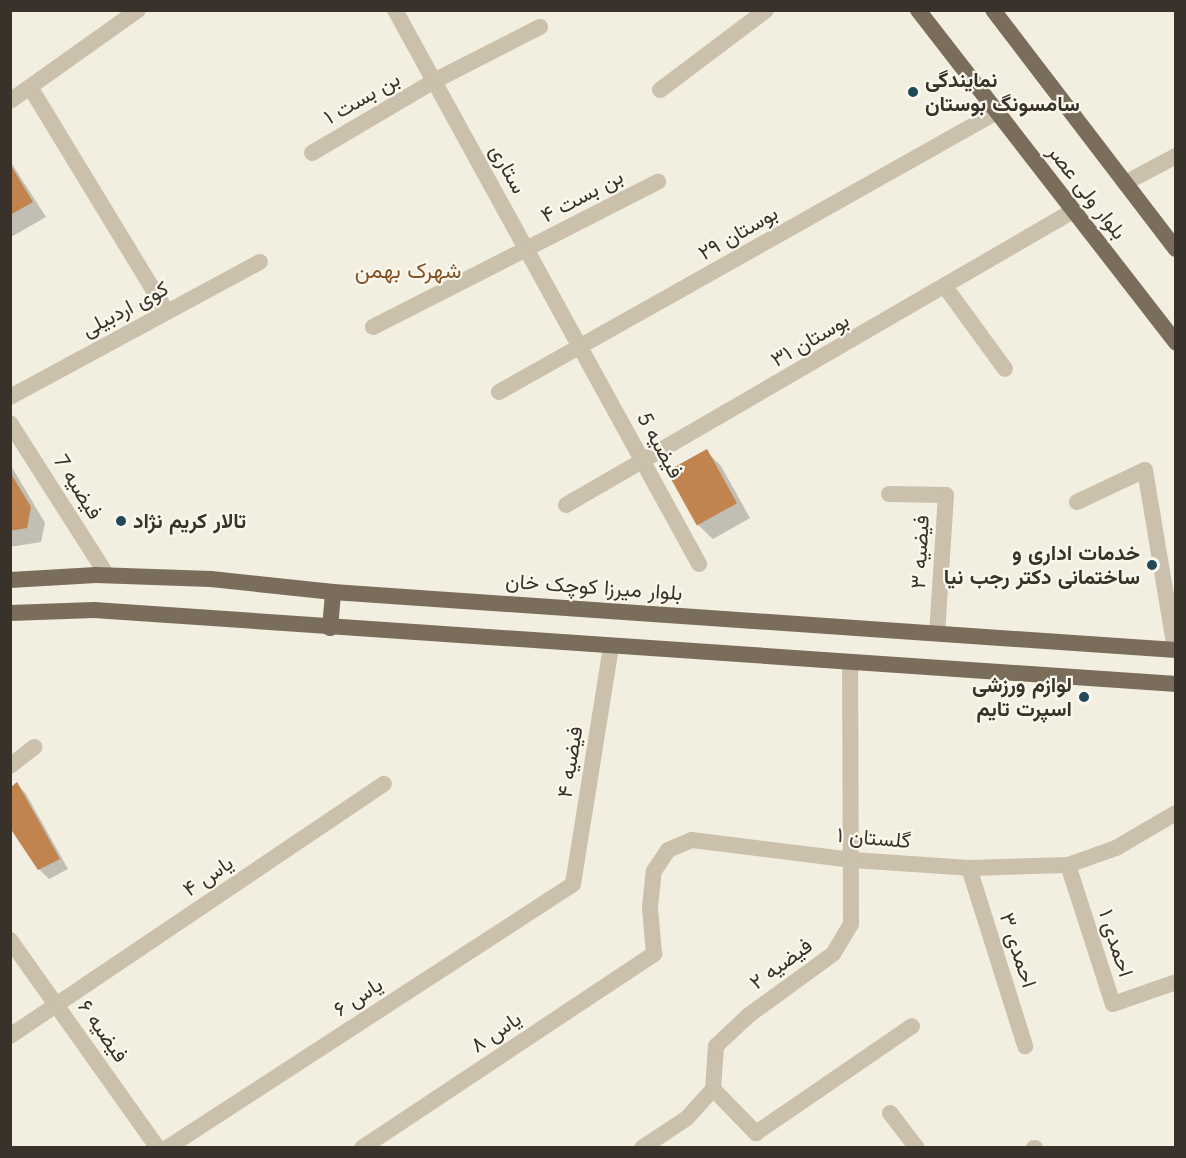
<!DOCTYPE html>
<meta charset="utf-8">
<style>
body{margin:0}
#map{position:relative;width:1186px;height:1158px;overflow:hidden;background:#f2eee0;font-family:Jost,Vazirmatn,sans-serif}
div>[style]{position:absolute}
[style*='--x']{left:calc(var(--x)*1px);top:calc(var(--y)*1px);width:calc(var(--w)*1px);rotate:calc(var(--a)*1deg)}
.shadow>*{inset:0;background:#0003}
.building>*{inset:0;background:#c1844f;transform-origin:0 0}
.minor>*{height:16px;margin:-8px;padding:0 8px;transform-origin:8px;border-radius:8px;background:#cac0ac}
.primary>*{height:16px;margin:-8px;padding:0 8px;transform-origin:8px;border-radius:8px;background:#7a6d5c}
.dots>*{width:16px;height:16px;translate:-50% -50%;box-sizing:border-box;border:3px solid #faf7ec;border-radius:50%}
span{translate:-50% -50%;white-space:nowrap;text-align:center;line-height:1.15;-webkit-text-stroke:4.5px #faf7ec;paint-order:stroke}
.poi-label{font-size:21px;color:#38322a;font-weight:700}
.left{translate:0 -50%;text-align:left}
.right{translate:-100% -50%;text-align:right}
.street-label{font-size:21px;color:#38322a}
.neighbourhood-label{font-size:22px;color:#845227}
.frame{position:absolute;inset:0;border:12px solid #38322a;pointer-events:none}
</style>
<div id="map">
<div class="shadow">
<div style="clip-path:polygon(10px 161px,46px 217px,11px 237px,10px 237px)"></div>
<div style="clip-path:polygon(706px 451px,721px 466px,750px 518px,713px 539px,698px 525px)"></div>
<div style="clip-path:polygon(10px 464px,45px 523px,41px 542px,10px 547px)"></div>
<div style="clip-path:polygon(17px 784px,26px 794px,68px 869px,49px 879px,39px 869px)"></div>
</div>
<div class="building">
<div style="clip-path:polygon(10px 164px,33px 202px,10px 215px)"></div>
<div style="left:707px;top:449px;width:62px;height:46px;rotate:61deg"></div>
<div style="clip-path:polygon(10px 472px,31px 507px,27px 528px,10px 531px)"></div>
<div style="clip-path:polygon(17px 782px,60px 859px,38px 870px,10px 828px,10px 788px)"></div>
</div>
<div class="minor">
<div style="--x:395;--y:10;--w:632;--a:61.24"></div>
<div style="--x:30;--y:87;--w:263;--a:58.7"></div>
<div style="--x:660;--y:90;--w:133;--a:-37"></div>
<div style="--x:10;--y:101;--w:157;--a:-35.4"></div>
<div style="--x:312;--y:153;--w:142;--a:-30.5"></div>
<div style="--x:434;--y:81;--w:119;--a:-27"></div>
<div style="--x:1125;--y:183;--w:58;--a:-27.9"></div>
<div style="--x:946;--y:288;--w:100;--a:53.9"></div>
<div style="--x:373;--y:327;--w:320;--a:-27"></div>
<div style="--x:499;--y:392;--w:571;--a:-29.35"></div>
<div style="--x:10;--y:397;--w:284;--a:-28.4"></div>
<div style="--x:10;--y:423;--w:180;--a:57.5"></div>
<div style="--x:889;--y:494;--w:57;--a:1"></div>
<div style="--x:946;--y:495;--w:138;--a:93.7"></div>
<div style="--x:1077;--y:502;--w:75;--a:-25.2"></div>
<div style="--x:1145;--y:470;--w:182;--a:80.5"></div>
<div style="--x:566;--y:505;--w:586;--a:-30.11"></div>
<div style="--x:10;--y:766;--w:31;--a:-38"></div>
<div style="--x:1068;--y:865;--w:146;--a:72.1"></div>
<div style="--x:1113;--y:1004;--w:67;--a:-19.2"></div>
<div style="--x:969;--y:868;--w:187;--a:72.5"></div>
<div style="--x:10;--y:940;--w:255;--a:54.6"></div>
<div style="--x:10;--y:1036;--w:451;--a:-34"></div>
<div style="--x:713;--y:1089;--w:62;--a:45.7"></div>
<div style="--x:756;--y:1133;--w:189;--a:-34.4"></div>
<div style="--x:890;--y:1113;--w:44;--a:52.4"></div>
<div style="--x:167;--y:1148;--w:484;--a:-33"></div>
<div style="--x:573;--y:884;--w:240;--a:-80.9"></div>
<div style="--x:362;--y:1148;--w:351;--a:-33.6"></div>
<div style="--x:654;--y:954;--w:47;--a:-94.9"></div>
<div style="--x:650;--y:907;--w:36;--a:-84"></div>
<div style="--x:654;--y:871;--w:25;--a:-56"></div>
<div style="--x:668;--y:850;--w:26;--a:-23"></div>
<div style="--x:692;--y:840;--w:162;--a:7.1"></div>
<div style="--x:853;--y:860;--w:116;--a:3.9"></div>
<div style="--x:969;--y:868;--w:99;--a:-1.7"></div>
<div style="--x:1068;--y:865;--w:51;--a:-19.5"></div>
<div style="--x:1116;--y:848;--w:69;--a:-30.3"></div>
<div style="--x:642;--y:1148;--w:54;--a:-33.7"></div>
<div style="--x:687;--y:1118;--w:39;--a:-48"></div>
<div style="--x:713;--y:1089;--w:43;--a:-86"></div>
<div style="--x:716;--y:1046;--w:45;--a:-43.2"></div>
<div style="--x:749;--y:1015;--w:104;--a:-36"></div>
<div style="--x:833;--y:954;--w:35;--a:-59"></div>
<div style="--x:851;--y:924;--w:261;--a:-90.2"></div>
<div style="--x:1034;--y:1148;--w:1;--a:0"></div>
</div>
<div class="primary">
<div style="--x:918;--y:10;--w:421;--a:52.2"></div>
<div style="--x:993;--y:10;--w:301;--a:52.6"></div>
<div style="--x:10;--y:580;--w:86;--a:-3.3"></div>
<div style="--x:96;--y:575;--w:115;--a:2"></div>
<div style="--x:211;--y:579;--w:123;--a:6.1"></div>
<div style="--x:333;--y:592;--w:845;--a:3.94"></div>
<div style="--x:10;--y:613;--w:84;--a:-2"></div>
<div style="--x:94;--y:610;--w:1085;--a:3.91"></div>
<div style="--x:330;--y:628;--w:36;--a:-85"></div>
</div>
<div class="dots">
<div style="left:913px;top:92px;background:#214959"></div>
<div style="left:121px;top:521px;background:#214959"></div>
<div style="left:1152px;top:565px;background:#214959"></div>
<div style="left:1084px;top:697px;background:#214959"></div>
</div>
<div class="poi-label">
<span class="left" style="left:925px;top:92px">نمایندگی<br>سامسونگ بوستان</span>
<span class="left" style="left:133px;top:521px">تالار کریم نژاد</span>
<span class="right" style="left:1140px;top:565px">خدمات اداری و<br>ساختمانی دکتر رجب نیا</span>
<span class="right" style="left:1072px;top:697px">لوازم ورزشی<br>اسپرت تایم</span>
</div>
<div class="street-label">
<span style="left:362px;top:98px;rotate:-30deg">۱ بن بست</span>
<span style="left:508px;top:169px;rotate:61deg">ستاری</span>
<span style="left:1087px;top:192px;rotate:52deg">بلوار ولی عصر</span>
<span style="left:582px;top:196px;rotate:-28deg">بن بست ۴</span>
<span style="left:738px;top:233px;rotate:-30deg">بوستان ۲۹</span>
<span style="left:125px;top:309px;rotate:-28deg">کوی اردبیلی</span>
<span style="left:810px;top:340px;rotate:-30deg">بوستان ۳۱</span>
<span style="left:660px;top:445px;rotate:61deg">فیضیه 5</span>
<span style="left:78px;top:487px;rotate:58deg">فیضیه 7</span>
<span style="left:920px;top:552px;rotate:-87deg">فیضیه ۳</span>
<span style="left:594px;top:587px;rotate:4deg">بلوار میرزا کوچک خان</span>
<span style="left:570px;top:762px;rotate:-81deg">فیضیه ۴</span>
<span style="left:874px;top:838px;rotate:5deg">گلستان ۱</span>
<span style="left:208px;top:876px;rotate:-34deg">یاس ۴</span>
<span style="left:1116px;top:943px;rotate:72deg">احمدی ۱</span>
<span style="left:1018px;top:950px;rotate:72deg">احمدی ۳</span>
<span style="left:781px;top:964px;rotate:-36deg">فیضیه ۲</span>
<span style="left:358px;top:997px;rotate:-33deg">یاس ۶</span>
<span style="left:103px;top:1031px;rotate:55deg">فیضیه ۶</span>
<span style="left:496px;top:1032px;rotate:-34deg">یاس ۸</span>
</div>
<div class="neighbourhood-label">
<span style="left:408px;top:271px">شهرک بهمن</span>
</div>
<div class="frame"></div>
</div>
